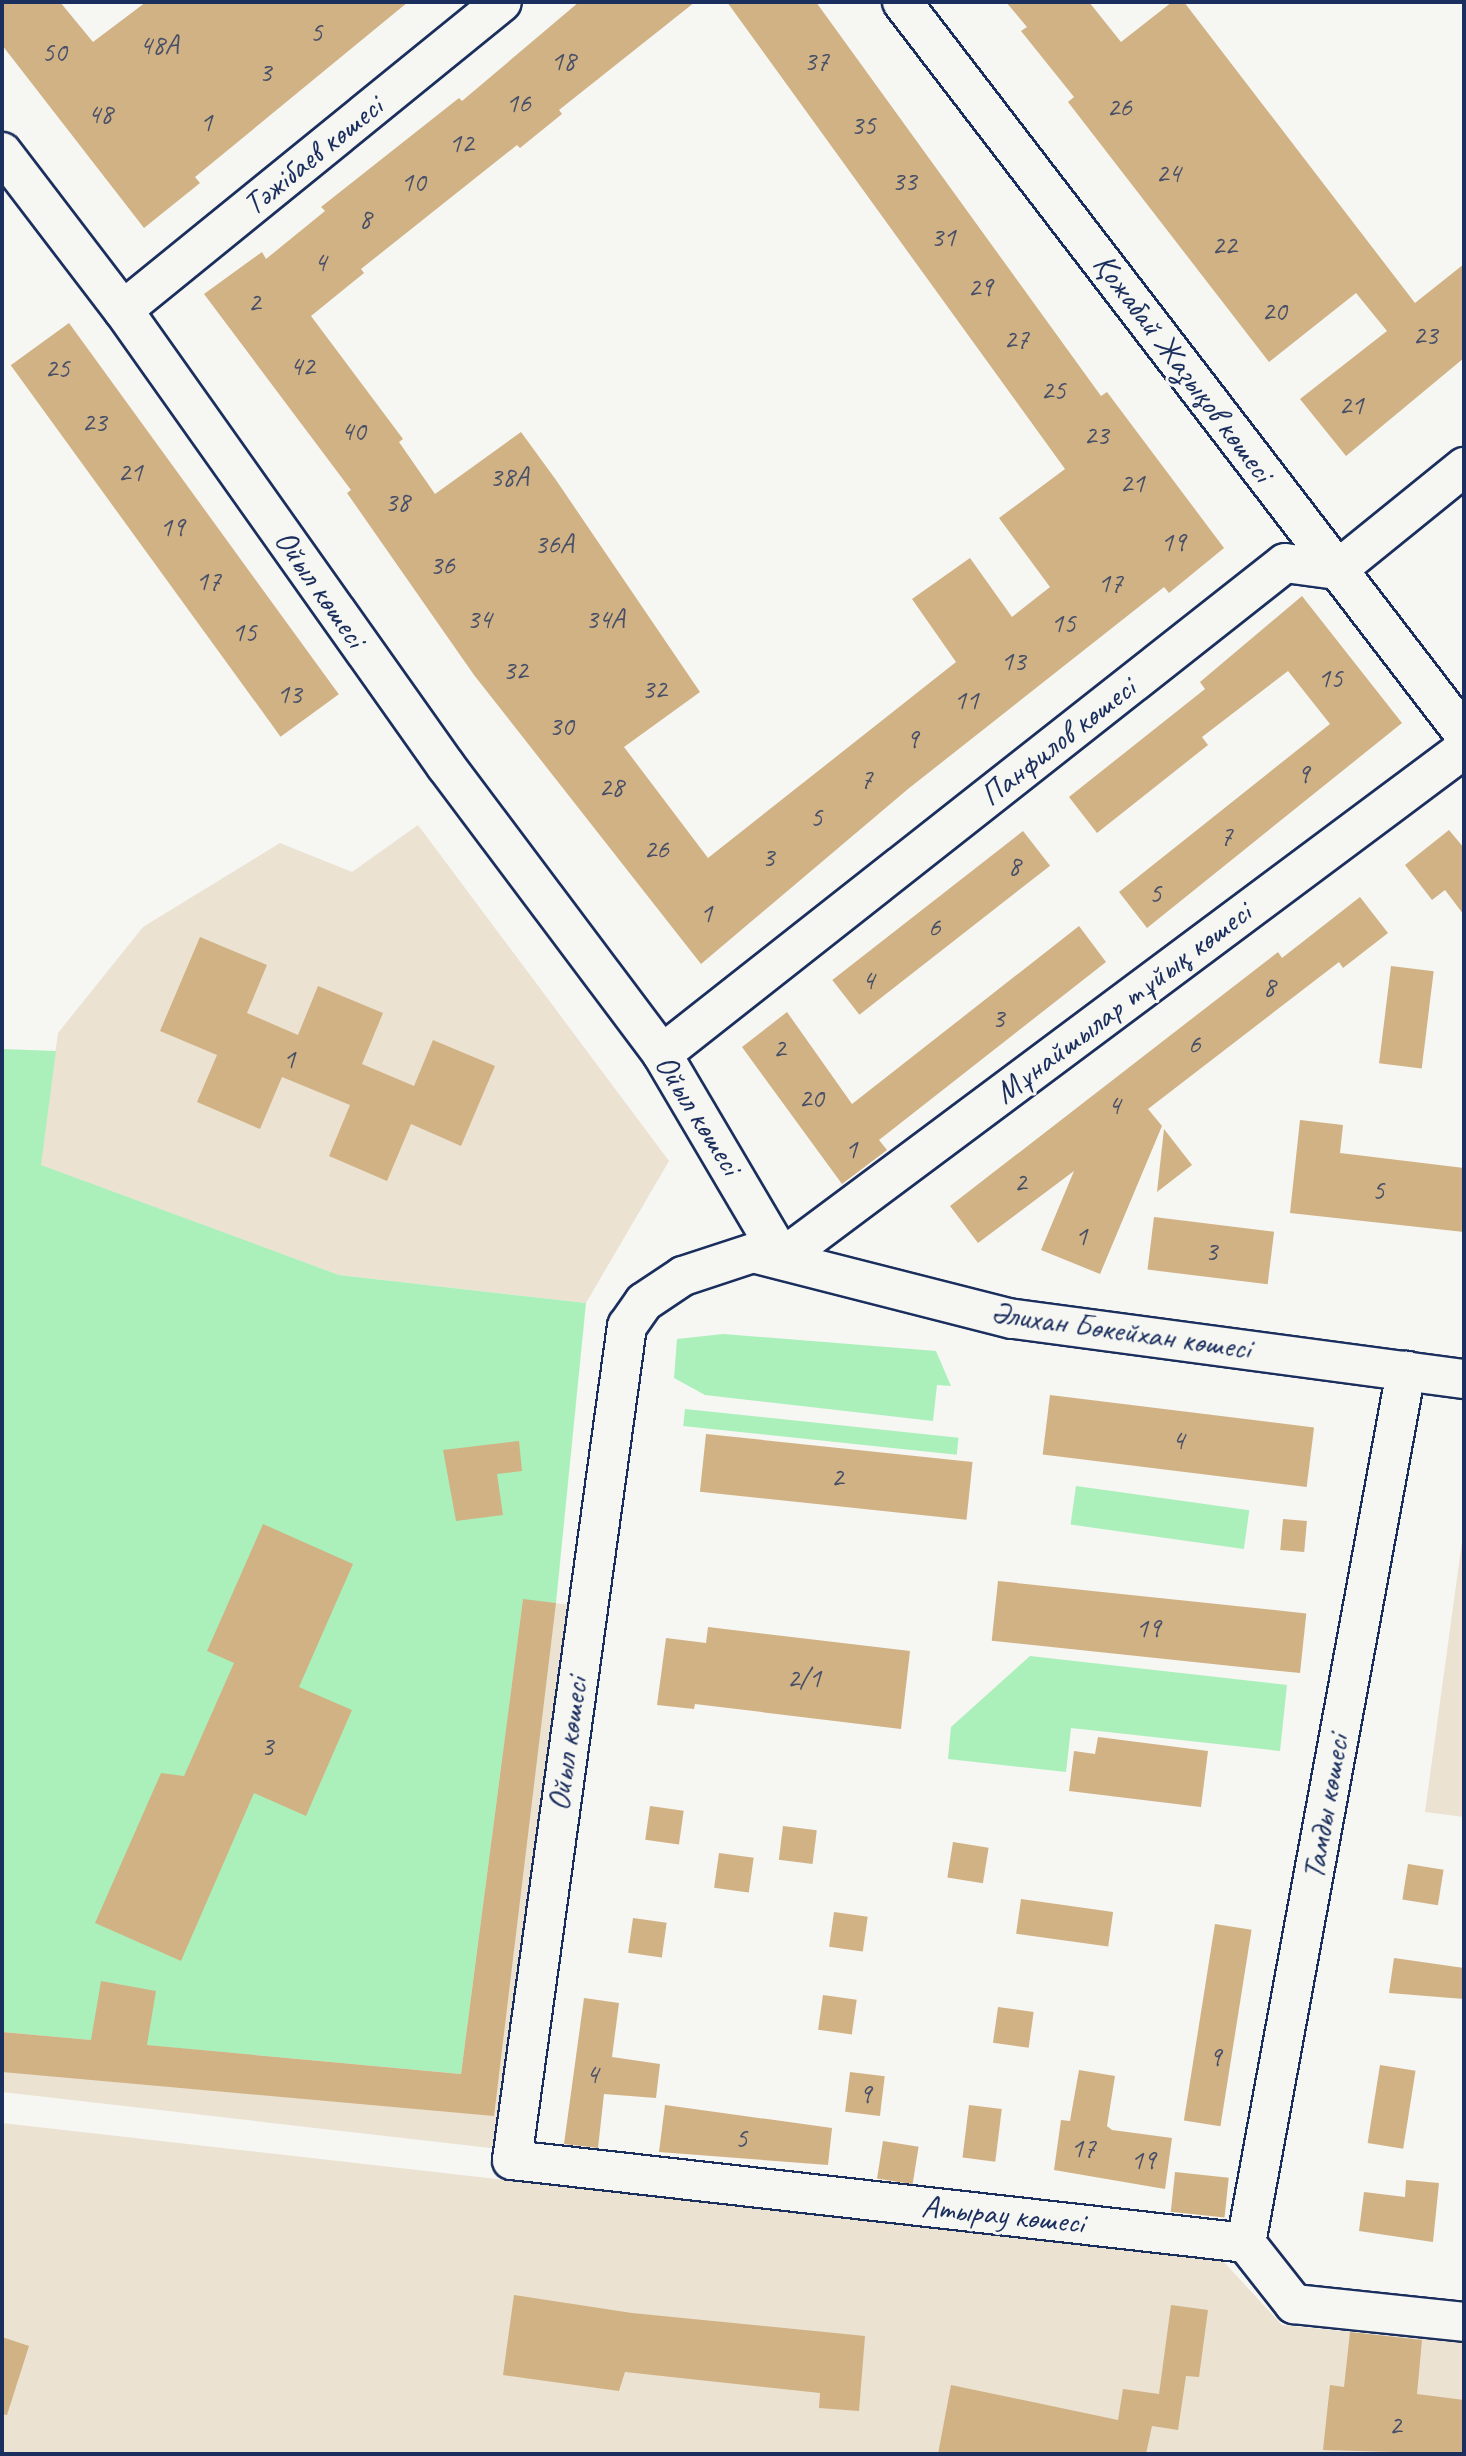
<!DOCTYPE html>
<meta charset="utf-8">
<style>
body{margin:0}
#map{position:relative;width:1466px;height:2456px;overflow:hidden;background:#f6f6f2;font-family:Caveat,sans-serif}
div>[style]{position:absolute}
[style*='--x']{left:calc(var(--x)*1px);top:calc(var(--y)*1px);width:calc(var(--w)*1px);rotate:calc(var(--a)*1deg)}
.built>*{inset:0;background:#ebe2d1}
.green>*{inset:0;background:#abf0bb;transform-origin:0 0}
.building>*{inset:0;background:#d1b285;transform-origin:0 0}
.roads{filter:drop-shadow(2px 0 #1b2f5e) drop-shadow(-2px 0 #1b2f5e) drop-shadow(0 2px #1b2f5e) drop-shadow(0 -2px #1b2f5e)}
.street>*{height:38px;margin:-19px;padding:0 19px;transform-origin:19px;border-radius:19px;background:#f6f6f2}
span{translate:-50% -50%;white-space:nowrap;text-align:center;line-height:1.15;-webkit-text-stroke:6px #f6f6f2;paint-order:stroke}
.number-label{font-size:28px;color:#485068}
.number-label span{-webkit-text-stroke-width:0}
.street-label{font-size:32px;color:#1b2f5e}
.frame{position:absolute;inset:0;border:4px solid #1b2f5e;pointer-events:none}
</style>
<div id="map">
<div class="built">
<div style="clip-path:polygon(418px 825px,669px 1161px,586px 1303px,339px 1275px,40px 1165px,58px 1033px,143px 927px,280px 843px,352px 872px)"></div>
<div style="clip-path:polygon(1464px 1527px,1464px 1817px,1425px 1812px)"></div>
<div style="clip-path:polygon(523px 1599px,579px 1606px,508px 2150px,2px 2092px,2px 2032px,461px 2074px)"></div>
<div style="clip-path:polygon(2px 2123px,1223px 2261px,1282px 2325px,1464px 2343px,1464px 2454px,2px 2454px)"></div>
</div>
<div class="green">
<div style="clip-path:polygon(2px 1049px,56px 1051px,41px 1165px,339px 1275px,586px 1303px,556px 1603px,523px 1600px,461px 2074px,2px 2032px)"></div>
<div style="clip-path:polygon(723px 1334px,936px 1351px,951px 1386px,937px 1385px,933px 1421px,705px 1395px,674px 1378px,677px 1339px)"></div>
<div style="left:685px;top:1409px;width:275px;height:17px;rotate:6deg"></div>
<div style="left:1076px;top:1486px;width:175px;height:39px;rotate:8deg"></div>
<div style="clip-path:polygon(1030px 1656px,1287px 1685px,1280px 1751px,1071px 1728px,1066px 1772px,948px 1759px,951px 1727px)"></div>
</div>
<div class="building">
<div style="clip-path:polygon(2px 2px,60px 2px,93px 42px,146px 2px,408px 2px,195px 177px,200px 183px,144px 228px,2px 45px)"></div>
<div style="clip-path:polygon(579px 2px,695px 2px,559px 110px,562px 114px,520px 148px,517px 145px,361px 269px,364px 273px,311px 316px,403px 439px,399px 442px,435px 494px,521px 432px,556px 480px,700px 692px,624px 747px,708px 858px,956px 662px,912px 599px,970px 558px,1012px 617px,1050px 587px,999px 518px,1065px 469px,727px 2px,816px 2px,1101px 396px,1107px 392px,1224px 548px,1169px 593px,1164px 587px,908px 789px,701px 964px,474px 675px,347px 493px,351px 490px,204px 294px,262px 252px,266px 259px,325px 211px,321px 207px,459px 98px,462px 101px)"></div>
<div style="clip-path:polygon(1006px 2px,1089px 2px,1121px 42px,1172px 2px,1184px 2px,1415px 303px,1464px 264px,1464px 358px,1346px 456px,1300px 399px,1387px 331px,1356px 293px,1269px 362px,1068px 102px,1074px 97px,1021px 31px,1027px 27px)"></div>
<div style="left:69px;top:323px;width:459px;height:72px;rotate:54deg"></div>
<div style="clip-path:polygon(1302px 596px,1402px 723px,1147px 928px,1119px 892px,1330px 724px,1288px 671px,1202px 737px,1208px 745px,1097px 833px,1069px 797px,1205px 689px,1200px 682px)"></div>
<div style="clip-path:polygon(1449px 830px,1464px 848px,1464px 915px,1445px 890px,1432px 900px,1405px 865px)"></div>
<div style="left:1023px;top:831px;width:44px;height:242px;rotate:52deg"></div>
<div style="clip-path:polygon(1360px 897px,1388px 933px,1343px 968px,1339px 962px,1148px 1109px,1162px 1126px,1100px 1274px,1041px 1250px,1074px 1171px,978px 1243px,950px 1206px,1278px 952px,1282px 958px)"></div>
<div style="clip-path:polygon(1079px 926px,1106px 962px,879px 1140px,887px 1150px,842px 1184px,742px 1047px,787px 1012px,852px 1104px)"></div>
<div style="clip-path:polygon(200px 937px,267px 965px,247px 1013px,298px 1035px,318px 986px,383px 1013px,362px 1064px,414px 1086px,433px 1040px,495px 1066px,461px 1146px,411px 1124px,387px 1181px,329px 1156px,350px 1105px,282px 1077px,260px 1129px,197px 1102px,217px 1055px,160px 1031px)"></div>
<div style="left:1391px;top:966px;width:43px;height:98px;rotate:7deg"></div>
<div style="clip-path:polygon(1300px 1120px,1343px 1125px,1340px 1153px,1464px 1168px,1464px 1232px,1290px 1213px)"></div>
<div style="clip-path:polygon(1164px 1129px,1192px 1165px,1157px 1192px)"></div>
<div style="left:1154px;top:1217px;width:121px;height:53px;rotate:7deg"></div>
<div style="left:1050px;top:1395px;width:266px;height:60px;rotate:7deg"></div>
<div style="left:706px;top:1434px;width:268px;height:58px;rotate:6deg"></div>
<div style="clip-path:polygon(519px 1441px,522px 1471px,497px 1474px,503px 1515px,456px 1521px,443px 1450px)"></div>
<div style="left:1283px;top:1519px;width:24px;height:31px;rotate:5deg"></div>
<div style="clip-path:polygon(263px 1524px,353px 1564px,299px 1687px,352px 1710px,306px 1816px,254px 1793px,181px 1961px,95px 1923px,161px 1773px,184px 1776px,234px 1663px,207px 1651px)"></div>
<div style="left:998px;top:1581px;width:310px;height:60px;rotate:6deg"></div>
<div style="clip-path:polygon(523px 1599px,556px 1603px,494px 2116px,2px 2072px,2px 2032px,91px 2040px,101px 1981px,156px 1991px,147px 2045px,461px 2074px)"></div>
<div style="clip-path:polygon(708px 1627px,910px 1651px,901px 1729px,695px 1704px,694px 1709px,657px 1705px,666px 1638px,706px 1643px)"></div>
<div style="clip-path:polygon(1098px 1737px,1208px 1751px,1201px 1807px,1069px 1791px,1074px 1751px,1095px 1754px)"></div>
<div style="left:650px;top:1806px;width:34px;height:34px;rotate:8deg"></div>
<div style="left:783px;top:1826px;width:34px;height:34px;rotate:7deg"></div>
<div style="left:953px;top:1842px;width:36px;height:36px;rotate:9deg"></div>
<div style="left:719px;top:1853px;width:35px;height:35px;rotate:8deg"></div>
<div style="left:1408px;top:1864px;width:36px;height:36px;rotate:9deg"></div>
<div style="left:1021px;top:1899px;width:93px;height:35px;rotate:8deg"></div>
<div style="left:834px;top:1912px;width:34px;height:35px;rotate:8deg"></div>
<div style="left:633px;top:1918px;width:34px;height:35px;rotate:8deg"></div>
<div style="left:1215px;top:1924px;width:37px;height:199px;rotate:9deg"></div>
<div style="clip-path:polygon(1394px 1958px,1464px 1968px,1464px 1999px,1389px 1993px)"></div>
<div style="left:823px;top:1995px;width:34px;height:35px;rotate:8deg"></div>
<div style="clip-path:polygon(584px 1998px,619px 2003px,612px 2057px,660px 2064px,656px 2098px,604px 2094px,598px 2148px,564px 2144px)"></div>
<div style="left:998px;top:2007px;width:36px;height:36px;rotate:8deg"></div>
<div style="left:1380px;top:2065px;width:36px;height:79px;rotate:9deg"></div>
<div style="clip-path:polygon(1079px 2070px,1115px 2076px,1107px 2126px,1112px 2130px,1172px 2138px,1165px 2189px,1054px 2170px,1061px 2120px,1070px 2121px)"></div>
<div style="left:850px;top:2072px;width:35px;height:40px;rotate:7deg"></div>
<div style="clip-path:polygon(665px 2105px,832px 2128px,828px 2165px,659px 2152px)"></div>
<div style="left:969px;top:2105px;width:33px;height:53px;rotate:7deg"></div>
<div style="left:883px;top:2141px;width:36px;height:38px;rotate:9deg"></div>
<div style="left:1175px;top:2172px;width:54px;height:40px;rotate:6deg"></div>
<div style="clip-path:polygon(1406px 2180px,1439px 2183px,1433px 2242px,1359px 2231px,1364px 2192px,1405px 2197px)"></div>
<div style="clip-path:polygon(514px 2295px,632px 2313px,865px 2336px,859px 2411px,819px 2408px,820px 2393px,625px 2372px,619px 2391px,503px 2375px)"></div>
<div style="clip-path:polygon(1171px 2305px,1208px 2310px,1199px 2377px,1186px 2376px,1178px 2430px,1152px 2426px,1146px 2454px,938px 2454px,951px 2385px,1118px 2420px,1123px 2389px,1159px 2394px)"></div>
<div style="clip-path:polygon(1350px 2332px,1422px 2340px,1417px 2394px,1464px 2400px,1464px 2454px,1323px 2450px,1330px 2385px,1344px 2387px)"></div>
<div style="clip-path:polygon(2px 2337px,29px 2346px,7px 2415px,2px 2414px)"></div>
</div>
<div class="roads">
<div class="street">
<div style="--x:902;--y:2;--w:923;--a:52.48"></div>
<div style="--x:2;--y:152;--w:199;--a:52.6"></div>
<div style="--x:123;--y:310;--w:559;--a:54.69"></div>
<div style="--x:446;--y:766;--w:360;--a:53.1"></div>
<div style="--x:662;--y:1054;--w:237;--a:59.5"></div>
<div style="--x:123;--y:310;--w:488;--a:-39.1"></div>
<div style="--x:662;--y:1054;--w:793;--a:-38.24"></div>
<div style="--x:1285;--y:563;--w:52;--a:7.7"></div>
<div style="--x:1337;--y:570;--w:164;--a:-39"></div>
<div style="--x:782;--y:1258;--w:851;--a:-36.74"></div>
<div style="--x:1464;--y:1379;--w:456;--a:-172.4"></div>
<div style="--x:1012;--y:1319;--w:267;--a:-165.7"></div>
<div style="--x:753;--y:1253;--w:74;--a:161.8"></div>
<div style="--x:683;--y:1276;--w:47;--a:146.3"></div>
<div style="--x:644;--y:1302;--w:29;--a:125"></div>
<div style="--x:627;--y:1326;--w:842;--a:97.85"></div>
<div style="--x:512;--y:2160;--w:739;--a:6.45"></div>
<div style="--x:1246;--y:2243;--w:78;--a:51.8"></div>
<div style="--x:1294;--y:2304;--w:171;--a:6"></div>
<div style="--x:1246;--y:2243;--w:887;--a:-79.6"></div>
</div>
</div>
<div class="number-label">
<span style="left:316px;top:32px">5</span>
<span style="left:159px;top:45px">48А</span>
<span style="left:54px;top:52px">50</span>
<span style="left:563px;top:61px">18</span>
<span style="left:816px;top:61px">37</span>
<span style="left:265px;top:72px">3</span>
<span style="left:518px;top:103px">16</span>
<span style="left:1119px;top:107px">26</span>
<span style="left:100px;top:114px">48</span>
<span style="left:206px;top:122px">1</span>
<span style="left:863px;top:125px">35</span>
<span style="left:461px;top:143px">12</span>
<span style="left:1168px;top:173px">24</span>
<span style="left:904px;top:181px">33</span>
<span style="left:413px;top:182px">10</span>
<span style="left:365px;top:219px">8</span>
<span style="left:943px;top:237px">31</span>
<span style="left:1224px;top:245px">22</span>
<span style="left:320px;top:262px">4</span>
<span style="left:980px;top:287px">29</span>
<span style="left:254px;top:302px">2</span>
<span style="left:1274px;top:311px">20</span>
<span style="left:1425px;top:335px">23</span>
<span style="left:1016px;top:339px">27</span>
<span style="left:302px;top:366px">42</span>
<span style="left:57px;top:368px">25</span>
<span style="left:1053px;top:390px">25</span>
<span style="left:1351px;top:405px">21</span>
<span style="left:94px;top:422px">23</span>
<span style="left:353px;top:431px">40</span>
<span style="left:1096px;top:435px">23</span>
<span style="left:130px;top:472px">21</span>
<span style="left:509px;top:477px">38А</span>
<span style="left:1132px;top:483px">21</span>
<span style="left:397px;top:502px">38</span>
<span style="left:172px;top:527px">19</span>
<span style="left:1173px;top:542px">19</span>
<span style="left:554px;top:544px">36А</span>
<span style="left:442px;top:565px">36</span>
<span style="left:208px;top:581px">17</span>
<span style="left:1110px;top:583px">17</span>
<span style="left:479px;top:619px">34</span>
<span style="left:605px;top:619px">34А</span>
<span style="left:1063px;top:623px">15</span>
<span style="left:244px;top:632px">15</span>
<span style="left:1013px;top:661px">13</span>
<span style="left:515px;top:670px">32</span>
<span style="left:1330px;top:678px">15</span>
<span style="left:654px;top:689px">32</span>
<span style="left:289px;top:694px">13</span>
<span style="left:966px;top:700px">11</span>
<span style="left:561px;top:726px">30</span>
<span style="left:912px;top:739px">9</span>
<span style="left:1303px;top:774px">9</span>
<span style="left:866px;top:779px">7</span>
<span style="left:611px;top:787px">28</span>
<span style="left:816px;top:817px">5</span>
<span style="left:1226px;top:836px">7</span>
<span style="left:656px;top:849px">26</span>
<span style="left:768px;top:857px">3</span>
<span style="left:1014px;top:866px">8</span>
<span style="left:1155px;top:893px">5</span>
<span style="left:706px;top:913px">1</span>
<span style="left:934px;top:927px">6</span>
<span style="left:868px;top:980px">4</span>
<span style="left:1269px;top:987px">8</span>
<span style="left:998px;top:1018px">3</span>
<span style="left:1194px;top:1044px">6</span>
<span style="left:779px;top:1048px">2</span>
<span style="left:289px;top:1059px">1</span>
<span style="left:811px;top:1098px">20</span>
<span style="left:1114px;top:1105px">4</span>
<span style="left:851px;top:1149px">1</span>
<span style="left:1020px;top:1182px">2</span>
<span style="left:1378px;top:1190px">5</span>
<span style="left:1081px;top:1236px">1</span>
<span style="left:1211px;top:1251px">3</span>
<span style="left:1178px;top:1440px">4</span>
<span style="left:837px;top:1477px">2</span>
<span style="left:1148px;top:1628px">19</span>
<span style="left:804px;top:1678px">2/1</span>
<span style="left:267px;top:1746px">3</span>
<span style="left:1215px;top:2057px">9</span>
<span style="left:592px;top:2074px">4</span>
<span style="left:865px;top:2094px">9</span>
<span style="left:741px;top:2138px">5</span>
<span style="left:1083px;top:2148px">17</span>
<span style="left:1143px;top:2160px">19</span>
<span style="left:1395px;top:2425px">2</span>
</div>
<div class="street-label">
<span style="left:313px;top:156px;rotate:-39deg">Тәжібаев көшесі</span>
<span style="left:1183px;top:368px;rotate:53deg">Қожабай Жазықов көшесі</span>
<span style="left:320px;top:589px;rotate:55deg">Ойыл көшесі</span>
<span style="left:1058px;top:742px;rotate:-38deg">Панфилов көшесі</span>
<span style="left:1123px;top:1003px;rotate:-37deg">Мұнайшылар тұйық көшесі</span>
<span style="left:698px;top:1115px;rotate:58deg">Ойыл көшесі</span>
<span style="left:1121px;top:1331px;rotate:8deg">Әлихан Бөкейхан көшесі</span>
<span style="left:568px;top:1744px;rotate:-82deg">Ойыл көшесі</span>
<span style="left:1326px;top:1807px;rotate:-80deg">Тамды көшесі</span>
<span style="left:1003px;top:2215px;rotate:6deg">Атырау көшесі</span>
</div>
<div class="frame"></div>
</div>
